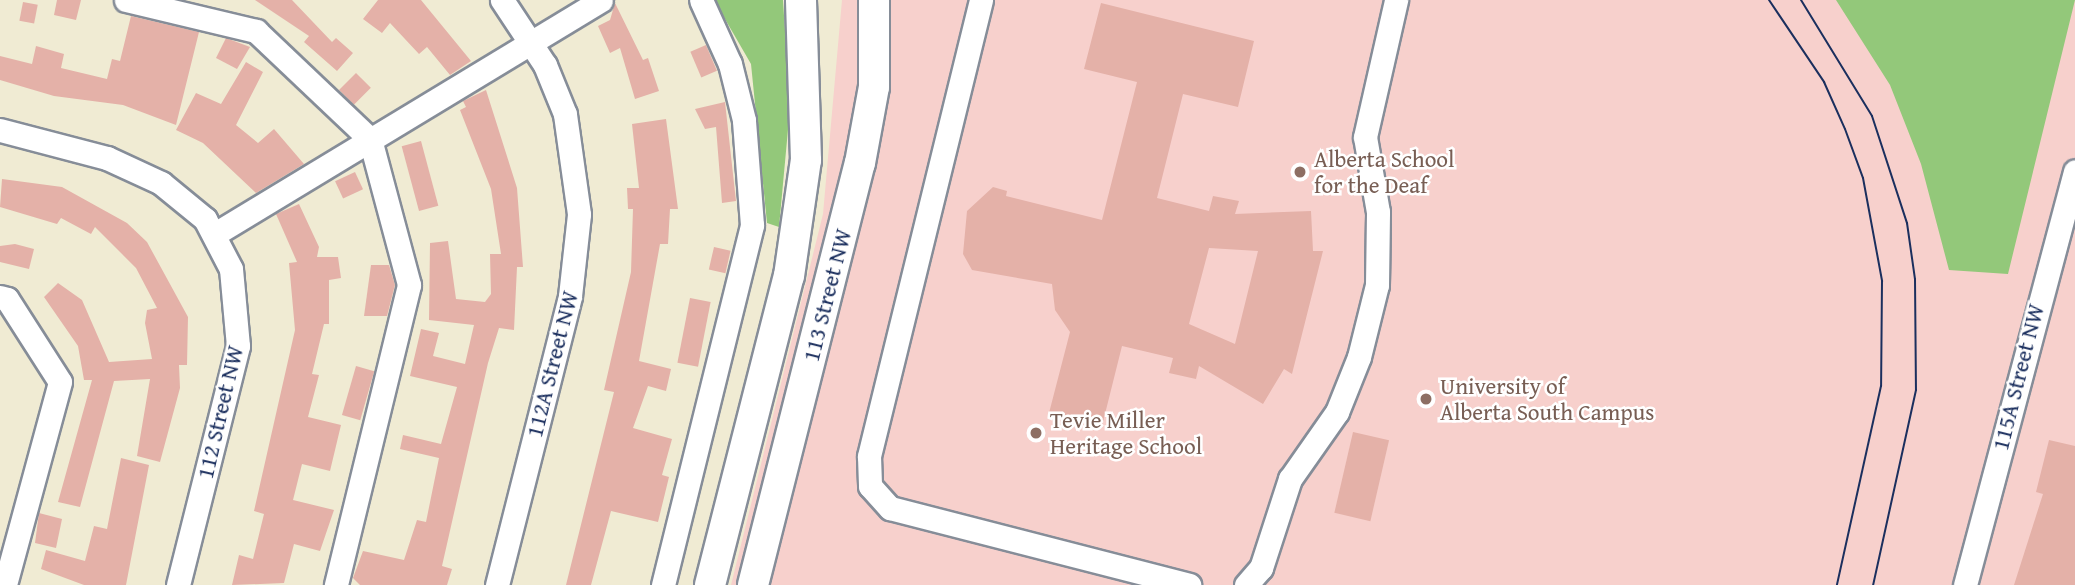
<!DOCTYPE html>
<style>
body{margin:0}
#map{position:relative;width:2075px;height:585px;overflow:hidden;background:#f0ebd3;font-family:"Gentium Book Plus",serif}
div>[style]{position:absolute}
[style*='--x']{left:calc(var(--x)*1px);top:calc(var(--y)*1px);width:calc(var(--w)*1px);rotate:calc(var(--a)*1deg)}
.built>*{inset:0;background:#f7d0cc}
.green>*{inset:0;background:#93c87a}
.building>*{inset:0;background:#e4b1a8;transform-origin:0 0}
.roads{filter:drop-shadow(2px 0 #868d98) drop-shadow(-2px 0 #868d98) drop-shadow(0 2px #868d98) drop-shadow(0 -2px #868d98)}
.minor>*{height:23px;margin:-11.5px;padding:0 11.5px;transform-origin:11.5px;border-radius:11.5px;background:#fff}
.major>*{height:30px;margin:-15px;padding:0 15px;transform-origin:15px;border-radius:15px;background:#fff}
.tram>*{height:2px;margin:-1px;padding:0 1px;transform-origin:1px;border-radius:1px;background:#1b2f5e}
.dots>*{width:19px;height:19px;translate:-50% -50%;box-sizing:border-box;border:4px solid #fff;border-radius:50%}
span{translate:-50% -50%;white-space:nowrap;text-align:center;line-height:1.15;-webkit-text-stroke:5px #fff;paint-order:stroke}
.education-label{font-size:23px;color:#785e54}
.left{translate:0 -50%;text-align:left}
.street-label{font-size:23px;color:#1b2f5e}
</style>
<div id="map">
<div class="built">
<div style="clip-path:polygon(842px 0,2075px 0,2075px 585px,731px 585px,823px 214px)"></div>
</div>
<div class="green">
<div style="clip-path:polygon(714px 0,783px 0,790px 108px,779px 227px,767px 223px,751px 64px)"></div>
<div style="clip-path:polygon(1836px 0,2075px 0,2008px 274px,1949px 270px,1921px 164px,1890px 85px)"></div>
</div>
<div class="building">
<div style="clip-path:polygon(57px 0,81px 0,76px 20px,54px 15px)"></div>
<div style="clip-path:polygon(255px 0,292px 0,332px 42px,336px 38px,353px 53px,337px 71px,304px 42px,309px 36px)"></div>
<div style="clip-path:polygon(378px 0,421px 0,471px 61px,450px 75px,427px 47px,419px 54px,390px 23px,382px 33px,363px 19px)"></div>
<div style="left:23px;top:2px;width:15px;height:19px;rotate:11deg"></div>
<div style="clip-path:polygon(615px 3px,643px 60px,648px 58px,659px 91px,635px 99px,620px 48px,610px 53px,598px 26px,610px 20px)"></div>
<div style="clip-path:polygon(evenodd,1101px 3px,1254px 41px,1238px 107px,1183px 94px,1157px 198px,1209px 211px,1213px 196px,1239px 201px,1235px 214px,1311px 211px,1313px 251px,1323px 251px,1292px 374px,1284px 369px,1263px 404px,1199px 366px,1196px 379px,1169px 373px,1173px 358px,1122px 346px,1102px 426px,1049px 413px,1070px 332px,1055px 310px,1052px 284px,972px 270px,963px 254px,967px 211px,993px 187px,1007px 191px,1006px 196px,1102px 220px,1137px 82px,1084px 69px,1101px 3px,1209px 248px,1258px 251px,1235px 344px,1189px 324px,1209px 248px)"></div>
<div style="clip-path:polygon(131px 16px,199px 32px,176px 125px,123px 105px,54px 96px,0 80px,0 56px,32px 64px,36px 46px,64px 54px,61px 68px,107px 79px,112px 59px,120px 61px)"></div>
<div style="clip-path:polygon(226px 38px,250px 47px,237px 69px,216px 58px)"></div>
<div style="left:706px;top:45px;width:28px;height:17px;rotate:67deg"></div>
<div style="clip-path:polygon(246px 62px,263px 72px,236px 125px,258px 143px,274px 129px,304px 164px,256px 193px,203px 143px,176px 130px,196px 93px,221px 104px)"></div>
<div style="left:356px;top:73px;width:21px;height:24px;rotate:45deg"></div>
<div style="clip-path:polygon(486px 90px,517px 188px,523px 267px,517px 267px,514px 330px,499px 328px,488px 363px,442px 566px,452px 569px,447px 585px,360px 585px,353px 578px,363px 551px,404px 560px,417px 520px,426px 522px,439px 458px,400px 449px,403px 435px,441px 444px,457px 387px,410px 376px,421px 329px,439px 333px,433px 356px,465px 364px,474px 325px,429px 320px,430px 243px,448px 241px,456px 299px,485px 302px,491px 294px,490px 254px,501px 254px,491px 189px,460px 110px,466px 107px,463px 101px)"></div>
<div style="clip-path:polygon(725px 102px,736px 201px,722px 203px,716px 127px,705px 129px,695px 109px)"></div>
<div style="clip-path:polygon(666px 119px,678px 209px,670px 209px,668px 244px,660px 244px,639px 361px,671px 369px,666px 391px,648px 386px,633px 428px,672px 439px,662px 475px,669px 477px,658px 522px,611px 511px,591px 585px,566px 585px,614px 392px,604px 390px,631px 272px,633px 209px,628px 209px,627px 188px,639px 188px,632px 124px)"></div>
<div style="left:421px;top:141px;width:67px;height:20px;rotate:75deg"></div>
<div style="left:355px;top:172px;width:19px;height:22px;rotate:65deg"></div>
<div style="clip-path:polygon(2px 179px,62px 187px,127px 223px,147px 242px,188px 317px,187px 365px,179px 365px,180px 388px,160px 462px,137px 456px,150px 379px,114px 381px,80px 507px,58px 502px,92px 380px,84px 380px,78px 346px,44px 297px,58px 283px,82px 300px,109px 362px,152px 359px,145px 323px,147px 310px,157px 308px,136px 268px,95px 227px,91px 234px,61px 218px,57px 224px,0 207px)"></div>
<div style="clip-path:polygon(299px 204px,319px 247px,317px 257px,338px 257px,341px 278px,329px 280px,329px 324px,324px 324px,312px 374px,319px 375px,308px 417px,341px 425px,330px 471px,302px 464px,293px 500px,334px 510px,320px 551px,294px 544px,284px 583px,232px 585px,239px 555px,253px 559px,264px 514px,254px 511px,295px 330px,289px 263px,297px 262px,276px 214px)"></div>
<div style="clip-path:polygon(15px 244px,34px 249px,29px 269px,0 262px,0 246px)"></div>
<div style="left:714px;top:247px;width:17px;height:23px;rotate:13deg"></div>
<div style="clip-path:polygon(371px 265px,389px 265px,395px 285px,387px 316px,364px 316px)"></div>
<div style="left:690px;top:298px;width:21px;height:66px;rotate:11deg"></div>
<div style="left:356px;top:366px;width:19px;height:51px;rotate:16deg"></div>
<div style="left:1353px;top:432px;width:37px;height:83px;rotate:13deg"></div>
<div style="clip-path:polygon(2049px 440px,2075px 446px,2075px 585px,2014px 585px,2043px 494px,2036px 492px)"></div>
<div style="clip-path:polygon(121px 458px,149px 465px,126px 585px,84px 585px,41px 569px,46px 550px,85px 561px,94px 526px,107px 529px)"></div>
<div style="clip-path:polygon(39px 513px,62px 519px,56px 548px,35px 543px)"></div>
</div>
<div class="roads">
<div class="minor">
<div style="--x:126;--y:0;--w:134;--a:13.4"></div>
<div style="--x:256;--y:31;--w:157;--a:43.5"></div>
<div style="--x:370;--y:139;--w:151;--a:75"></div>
<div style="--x:409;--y:285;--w:309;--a:103.7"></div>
<div style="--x:981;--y:0;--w:470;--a:103.8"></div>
<div style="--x:869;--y:456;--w:30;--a:88"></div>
<div style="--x:870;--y:486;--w:30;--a:48"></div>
<div style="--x:890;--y:508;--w:309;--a:14.4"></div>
<div style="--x:0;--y:130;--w:111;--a:14.7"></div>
<div style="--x:107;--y:158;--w:60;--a:24.8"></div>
<div style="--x:161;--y:183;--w:57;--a:39.3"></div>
<div style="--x:205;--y:219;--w:56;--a:62.5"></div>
<div style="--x:231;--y:269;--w:77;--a:84.8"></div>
<div style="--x:238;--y:346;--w:246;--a:104.1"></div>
<div style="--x:215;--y:234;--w:451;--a:-31.2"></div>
<div style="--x:0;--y:297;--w:7;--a:16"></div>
<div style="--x:7;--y:299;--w:98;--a:57.4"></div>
<div style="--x:60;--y:382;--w:210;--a:105.2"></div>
<div style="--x:497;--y:585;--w:298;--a:-75.8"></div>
<div style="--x:570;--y:296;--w:82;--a:-83.7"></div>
<div style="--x:579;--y:214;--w:101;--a:-98"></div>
<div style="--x:565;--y:114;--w:53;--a:-112.2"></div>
<div style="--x:545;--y:65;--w:78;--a:-123.5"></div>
<div style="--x:663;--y:585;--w:371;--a:-76.1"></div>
<div style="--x:752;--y:225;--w:105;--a:-94.4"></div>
<div style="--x:744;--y:120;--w:58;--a:-104"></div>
<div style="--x:730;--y:64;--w:70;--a:-114.4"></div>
<div style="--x:1246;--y:585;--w:23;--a:-49"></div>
<div style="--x:1261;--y:568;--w:94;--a:-72"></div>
<div style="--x:1290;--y:479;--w:82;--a:-55"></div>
<div style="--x:1337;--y:412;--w:59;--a:-68.2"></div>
<div style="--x:1359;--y:357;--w:74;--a:-76"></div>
<div style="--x:1377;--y:285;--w:73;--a:-89.2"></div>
<div style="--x:1378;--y:212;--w:76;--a:-99.8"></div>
<div style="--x:1365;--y:137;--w:140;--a:-77.2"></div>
<div style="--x:1965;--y:585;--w:428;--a:-75.1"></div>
</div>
<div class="major">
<div style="--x:710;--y:585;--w:319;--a:-75.7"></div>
<div style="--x:789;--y:276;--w:117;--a:-81.7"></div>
<div style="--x:806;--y:160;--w:160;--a:-91.8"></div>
<div style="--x:753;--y:585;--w:435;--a:-75.8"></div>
<div style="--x:860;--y:163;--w:77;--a:-79.6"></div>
<div style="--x:874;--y:87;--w:87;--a:-90"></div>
</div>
</div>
<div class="tram">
<div style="--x:1769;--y:0;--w:99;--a:56.1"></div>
<div style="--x:1824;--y:82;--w:51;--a:65.9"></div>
<div style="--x:1845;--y:129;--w:52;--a:69.8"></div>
<div style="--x:1863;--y:178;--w:105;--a:79.5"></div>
<div style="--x:1882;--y:281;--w:105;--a:90.5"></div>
<div style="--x:1881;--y:386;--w:204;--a:102.5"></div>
<div style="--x:1801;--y:0;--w:136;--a:58.5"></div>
<div style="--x:1872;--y:116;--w:113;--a:71.9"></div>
<div style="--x:1907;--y:223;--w:57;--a:81.9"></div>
<div style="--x:1915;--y:279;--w:111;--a:89.5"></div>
<div style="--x:1916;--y:390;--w:200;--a:102.4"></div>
</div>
<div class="dots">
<div style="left:1300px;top:172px;background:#8d6e63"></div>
<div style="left:1426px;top:399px;background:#8d6e63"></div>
<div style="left:1036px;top:433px;background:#8d6e63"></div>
</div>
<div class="education-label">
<span class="left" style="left:1314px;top:172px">Alberta School<br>for the Deaf</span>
<span class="left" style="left:1440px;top:399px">University of<br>Alberta South Campus</span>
<span class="left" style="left:1050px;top:433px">Tevie Miller<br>Heritage School</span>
</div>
<div class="street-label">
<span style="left:827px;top:295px;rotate:-76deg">113 Street NW</span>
<span style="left:552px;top:364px;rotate:-76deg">112A Street NW</span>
<span style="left:2018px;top:377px;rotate:-76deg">115A Street NW</span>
<span style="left:220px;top:412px;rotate:-77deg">112 Street NW</span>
</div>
</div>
